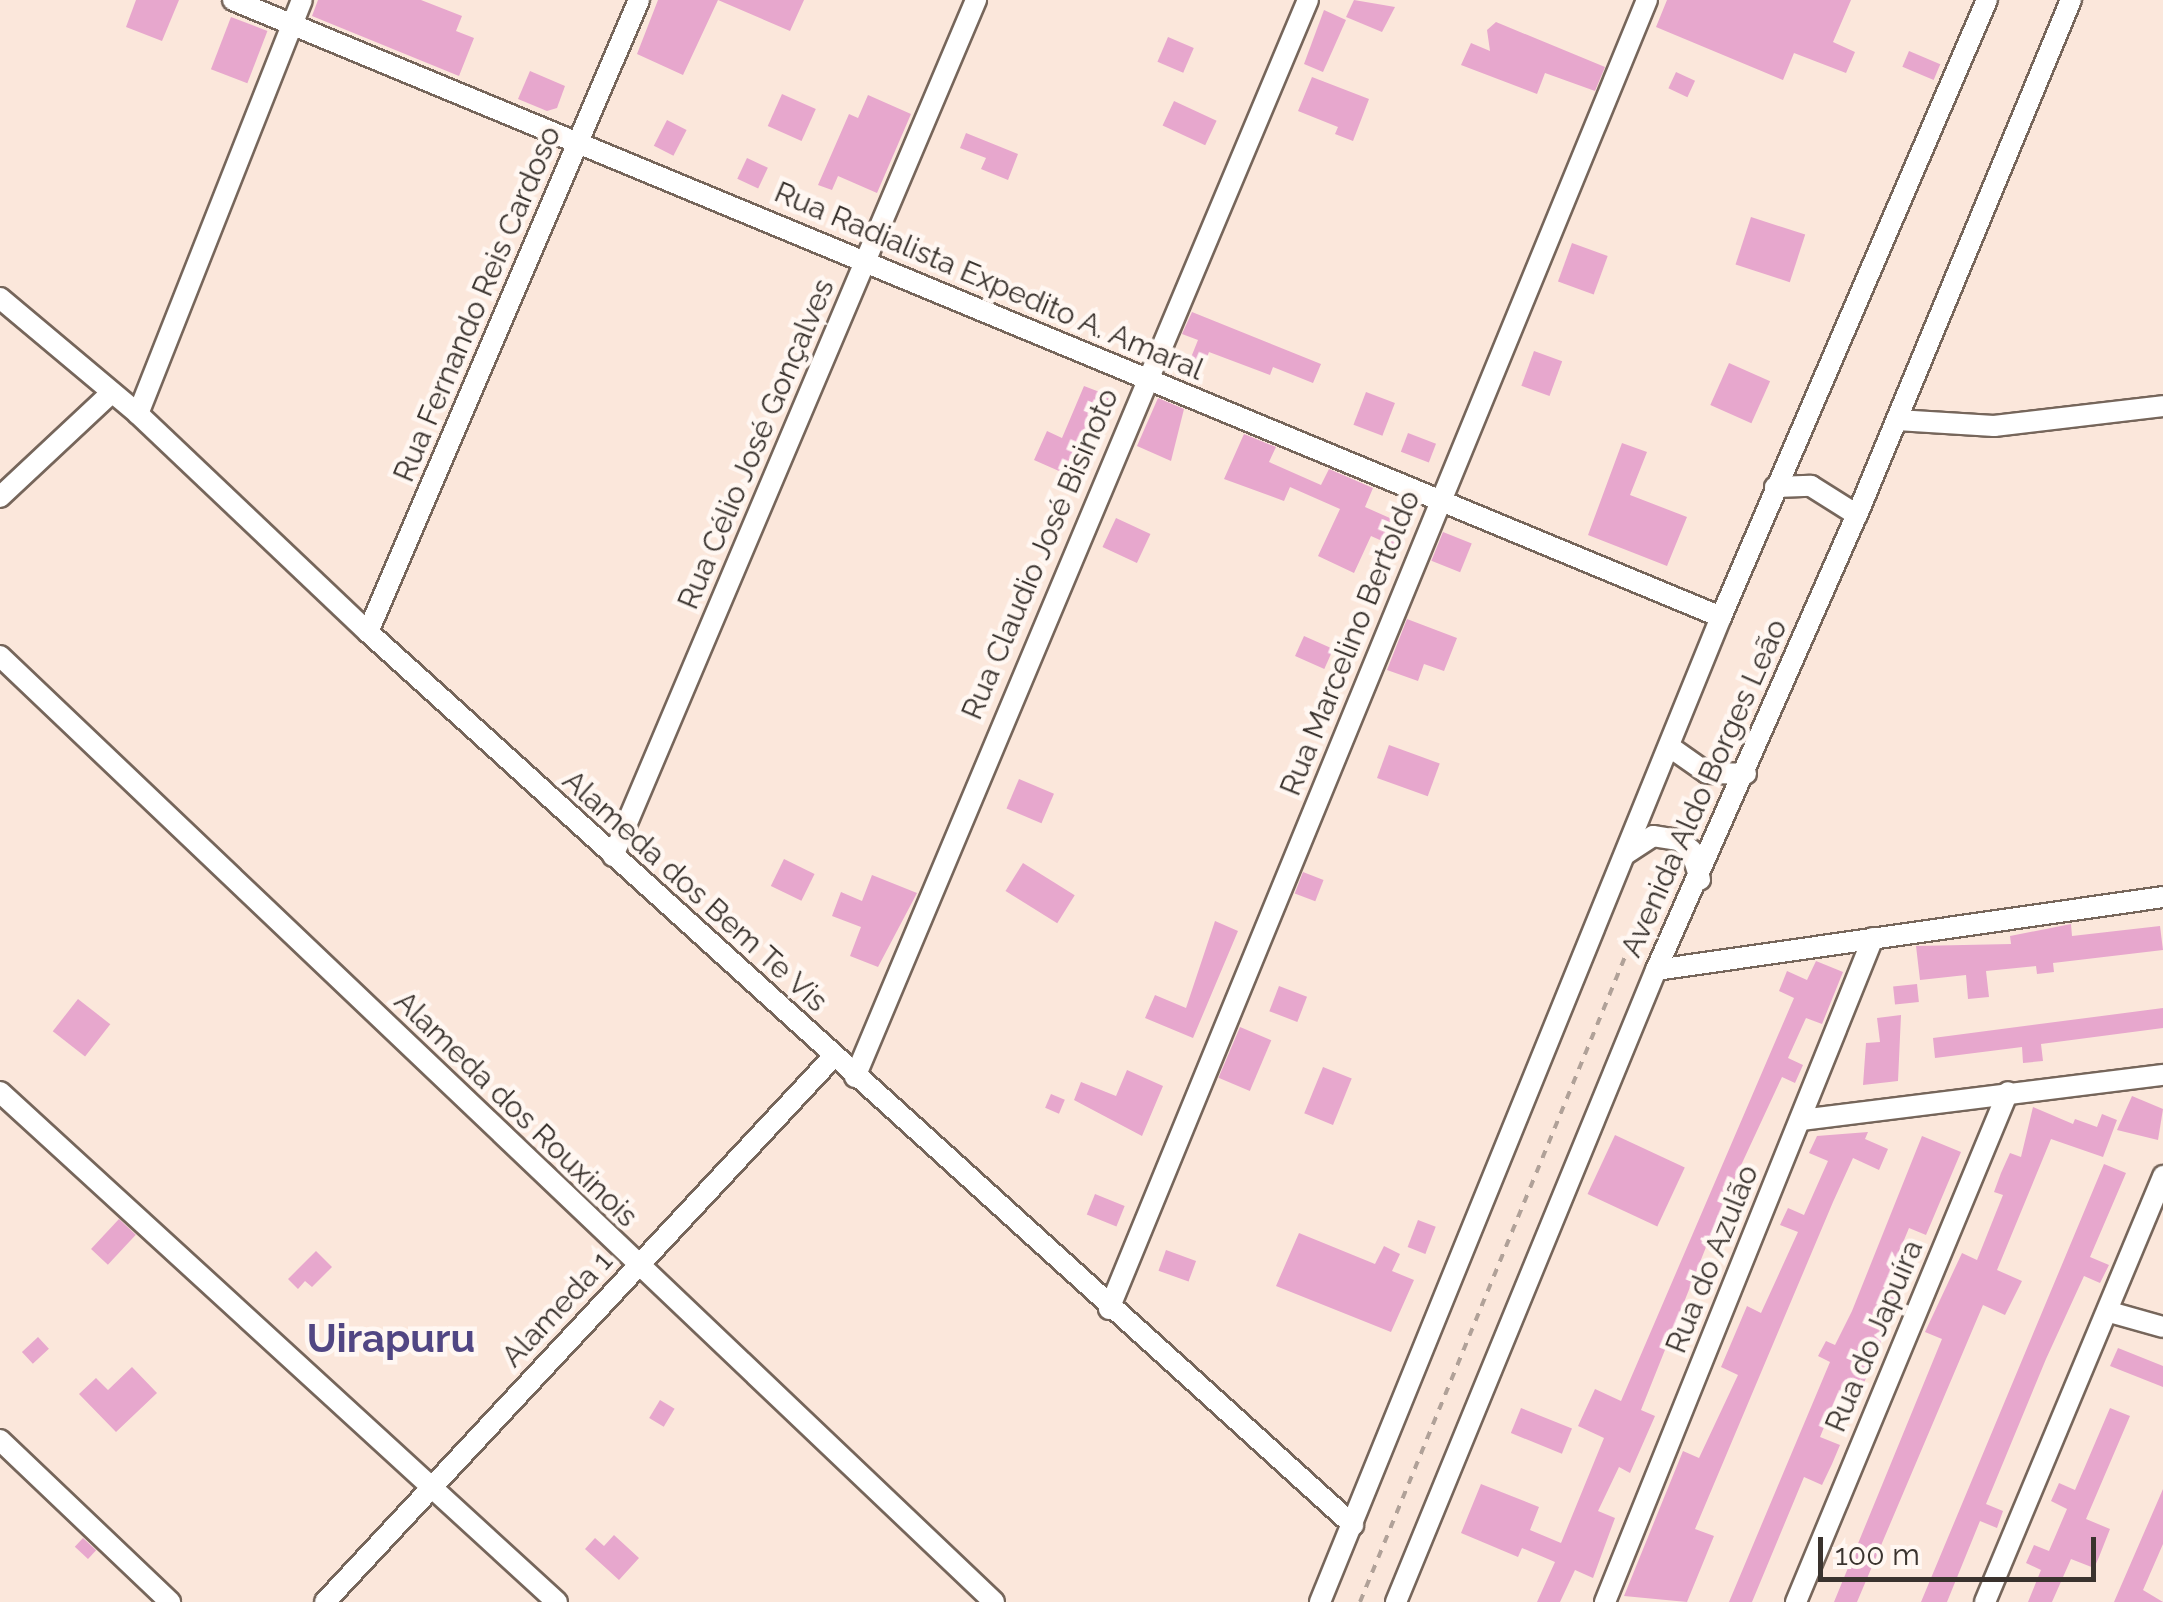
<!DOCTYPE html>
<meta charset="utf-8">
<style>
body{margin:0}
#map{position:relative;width:2163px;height:1602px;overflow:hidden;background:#fbe7db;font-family:Raleway,sans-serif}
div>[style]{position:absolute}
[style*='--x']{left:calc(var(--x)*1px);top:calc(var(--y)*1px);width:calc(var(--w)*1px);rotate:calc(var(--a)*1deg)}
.building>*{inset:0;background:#e7a7cd;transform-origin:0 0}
.path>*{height:4px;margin-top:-2px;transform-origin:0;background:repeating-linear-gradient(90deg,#b0a198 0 8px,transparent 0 16px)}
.roads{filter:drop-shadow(2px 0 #76665b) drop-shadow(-2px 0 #76665b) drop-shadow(0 2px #76665b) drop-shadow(0 -2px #76665b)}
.minor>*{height:20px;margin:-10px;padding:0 10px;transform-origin:10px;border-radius:10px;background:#fff}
span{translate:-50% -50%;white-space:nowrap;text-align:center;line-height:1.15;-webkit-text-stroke:9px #fff7f2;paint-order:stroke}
.street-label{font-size:30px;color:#3a332e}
.district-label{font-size:40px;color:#514683;font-weight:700}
.scale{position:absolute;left:1818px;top:1537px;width:278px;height:45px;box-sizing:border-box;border:5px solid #3a332e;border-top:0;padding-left:12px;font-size:30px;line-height:35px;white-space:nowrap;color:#3a332e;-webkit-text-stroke:8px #fff7f2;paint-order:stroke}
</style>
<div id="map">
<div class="building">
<div style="clip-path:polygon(136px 0,179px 0,162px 41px,126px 27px)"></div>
<div style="clip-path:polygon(318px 0,421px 0,462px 16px,456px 31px,474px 38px,459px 76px,312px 16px)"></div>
<div style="clip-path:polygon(658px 0,804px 0,790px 31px,718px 0,683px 75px,637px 54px)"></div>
<div style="clip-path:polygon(1354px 0,1395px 7px,1382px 32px,1346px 17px)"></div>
<div style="clip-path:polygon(1667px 0,1851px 0,1833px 42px,1855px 52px,1846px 73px,1794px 53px,1783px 80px,1656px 27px)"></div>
<div style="clip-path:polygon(1324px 10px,1346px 20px,1323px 72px,1304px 64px)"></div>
<div style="left:231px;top:17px;width:39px;height:56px;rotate:21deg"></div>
<div style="clip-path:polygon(1496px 22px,1605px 67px,1595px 91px,1545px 73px,1537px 94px,1461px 65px,1471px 43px,1490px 51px,1487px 30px)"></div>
<div style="left:1168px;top:37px;width:28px;height:27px;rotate:23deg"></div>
<div style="left:1909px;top:51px;width:34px;height:17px;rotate:23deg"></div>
<div style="clip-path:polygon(530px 71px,565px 86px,557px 108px,547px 111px,518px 99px)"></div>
<div style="left:1676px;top:72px;width:21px;height:18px;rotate:25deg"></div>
<div style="clip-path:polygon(1312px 77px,1369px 99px,1353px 141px,1335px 134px,1338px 127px,1298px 111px)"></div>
<div style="left:782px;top:94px;width:37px;height:35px;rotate:24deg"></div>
<div style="clip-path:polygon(868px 95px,911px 114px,877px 193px,838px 176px,832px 190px,818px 185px,849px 114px,858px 118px)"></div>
<div style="left:1174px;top:101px;width:47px;height:27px;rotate:25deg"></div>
<div style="left:667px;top:120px;width:22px;height:29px;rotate:27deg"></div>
<div style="clip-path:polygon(966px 133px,1018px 154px,1008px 180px,981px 169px,986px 158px,960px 148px)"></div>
<div style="left:747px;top:158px;width:23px;height:23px;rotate:25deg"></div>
<div style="left:1751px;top:217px;width:57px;height:50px;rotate:18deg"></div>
<div style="left:1572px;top:243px;width:38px;height:41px;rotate:20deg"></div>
<div style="clip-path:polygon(1192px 312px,1321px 364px,1313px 383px,1273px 367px,1270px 375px,1209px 352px,1200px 375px,1186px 370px,1198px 340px,1182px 334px)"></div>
<div style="left:1534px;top:351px;width:30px;height:37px;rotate:20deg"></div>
<div style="left:1729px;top:363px;width:45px;height:46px;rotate:24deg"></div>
<div style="clip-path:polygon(1084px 386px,1110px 396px,1068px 475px,1034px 460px,1047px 431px,1062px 438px)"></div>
<div style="left:1366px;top:392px;width:31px;height:35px;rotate:21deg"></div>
<div style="clip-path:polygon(1158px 398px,1184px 409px,1171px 461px,1137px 446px)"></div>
<div style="left:1408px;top:433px;width:30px;height:20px;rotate:21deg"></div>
<div style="clip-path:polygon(1244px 434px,1276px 447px,1269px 462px,1321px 485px,1329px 469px,1373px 488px,1365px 507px,1410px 527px,1400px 549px,1371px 536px,1354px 573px,1318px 556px,1340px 509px,1290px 487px,1284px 501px,1224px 479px)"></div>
<div style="clip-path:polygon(1622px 443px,1647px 452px,1630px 495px,1687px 517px,1667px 566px,1588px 535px)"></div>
<div style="left:1116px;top:518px;width:38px;height:32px;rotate:25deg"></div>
<div style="left:1443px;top:532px;width:31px;height:31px;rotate:22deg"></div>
<div style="clip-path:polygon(1407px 619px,1457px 638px,1444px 671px,1424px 664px,1418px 681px,1387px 670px)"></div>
<div style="left:1304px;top:636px;width:32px;height:22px;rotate:24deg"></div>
<div style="left:1389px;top:745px;width:54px;height:35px;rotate:20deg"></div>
<div style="left:1019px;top:779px;width:38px;height:32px;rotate:23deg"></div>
<div style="left:784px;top:859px;width:34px;height:30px;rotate:26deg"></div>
<div style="left:1023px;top:863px;width:61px;height:33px;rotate:32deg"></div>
<div style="left:1303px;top:872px;width:22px;height:23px;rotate:21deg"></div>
<div style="clip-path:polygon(872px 875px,917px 893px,878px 967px,850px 956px,861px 927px,832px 916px,841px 892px,862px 901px)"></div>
<div style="clip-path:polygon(1215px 921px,1238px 931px,1193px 1038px,1145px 1018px,1155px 995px,1186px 1008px)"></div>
<div style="clip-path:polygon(2071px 924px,2072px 936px,2160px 926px,2163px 950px,2053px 963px,2054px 972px,2037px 974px,2036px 966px,1986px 971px,1989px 997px,1968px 999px,1966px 975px,1920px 980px,1916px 946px,2011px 944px,2010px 936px)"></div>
<div style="clip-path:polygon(1816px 961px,1843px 972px,1822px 1024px,1806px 1018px,1788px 1058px,1803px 1065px,1795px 1083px,1782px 1077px,1724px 1202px,1641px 1410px,1655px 1416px,1630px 1473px,1619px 1467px,1598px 1511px,1615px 1518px,1593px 1578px,1575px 1570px,1560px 1602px,1537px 1602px,1555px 1562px,1522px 1548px,1518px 1557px,1461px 1533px,1481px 1484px,1539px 1507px,1530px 1530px,1561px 1543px,1604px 1438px,1578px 1426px,1595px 1389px,1621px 1401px,1794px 998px,1779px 991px,1787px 971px,1807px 980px)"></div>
<div style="left:1917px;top:984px;width:18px;height:24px;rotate:84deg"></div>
<div style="left:1279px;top:986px;width:30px;height:27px;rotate:21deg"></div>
<div style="left:78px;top:999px;width:41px;height:41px;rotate:38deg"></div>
<div style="clip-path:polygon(2163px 1008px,2163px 1028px,2041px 1044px,2043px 1061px,2023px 1063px,2022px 1047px,1935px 1058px,1933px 1038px)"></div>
<div style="clip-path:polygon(1901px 1015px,1898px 1081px,1863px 1085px,1866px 1043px,1880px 1042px,1877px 1018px)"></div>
<div style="left:1240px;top:1027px;width:34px;height:55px;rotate:23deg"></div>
<div style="left:1323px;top:1067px;width:31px;height:50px;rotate:22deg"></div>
<div style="clip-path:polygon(1127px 1070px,1163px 1086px,1142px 1136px,1074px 1100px,1081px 1082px,1116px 1096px)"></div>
<div style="left:1051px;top:1094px;width:15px;height:15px;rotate:23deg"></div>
<div style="clip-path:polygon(2132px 1096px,2163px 1109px,2158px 1140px,2117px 1130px)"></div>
<div style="clip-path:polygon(2033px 1107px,2073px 1124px,2075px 1119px,2097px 1127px,2102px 1114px,2117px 1120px,2103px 1157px,2051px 1139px,1997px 1270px,2022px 1281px,2005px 1315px,1983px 1305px,1857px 1602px,1834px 1602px,1942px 1339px,1925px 1332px,1962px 1253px,1977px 1260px,2003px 1195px,1994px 1192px,2001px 1173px,2010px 1153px,2021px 1157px)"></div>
<div style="clip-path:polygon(1868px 1132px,1865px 1139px,1888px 1149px,1879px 1170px,1853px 1158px,1833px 1202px,1695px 1529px,1714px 1536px,1687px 1602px,1624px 1596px,1683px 1451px,1699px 1458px,1738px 1375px,1721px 1367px,1747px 1306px,1761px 1313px,1798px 1232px,1780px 1225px,1788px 1208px,1804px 1215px,1828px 1161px,1809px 1153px,1817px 1136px)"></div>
<div style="left:1615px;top:1135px;width:77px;height:65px;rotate:25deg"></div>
<div style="clip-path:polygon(1922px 1136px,1961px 1152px,1926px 1235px,1909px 1228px,1897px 1257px,1883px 1293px,1899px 1299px,1856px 1402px,1838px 1393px,1820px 1437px,1840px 1445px,1832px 1464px,1822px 1485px,1804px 1477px,1752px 1602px,1729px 1602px,1830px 1362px,1818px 1356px,1826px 1341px,1835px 1345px,1852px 1311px)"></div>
<div style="clip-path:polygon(2104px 1164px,2126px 1173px,2090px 1257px,2109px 1265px,2100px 1283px,2084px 1276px,2046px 1359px,1986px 1504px,2003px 1511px,1997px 1528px,1980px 1521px,1947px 1602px,1921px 1602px)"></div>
<div style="left:1095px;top:1194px;width:32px;height:22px;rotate:22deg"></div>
<div style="left:119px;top:1219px;width:23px;height:41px;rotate:43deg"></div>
<div style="left:1418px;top:1220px;width:19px;height:29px;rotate:21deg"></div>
<div style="clip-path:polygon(1299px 1233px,1375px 1264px,1384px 1246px,1400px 1254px,1392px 1271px,1414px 1280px,1391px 1332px,1276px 1286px)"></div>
<div style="left:1166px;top:1250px;width:32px;height:22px;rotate:20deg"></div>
<div style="clip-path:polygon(316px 1251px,332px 1267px,312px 1287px,305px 1281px,298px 1289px,288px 1279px)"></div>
<div style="left:38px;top:1337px;width:16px;height:22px;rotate:47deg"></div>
<div style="clip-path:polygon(2118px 1348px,2163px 1366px,2163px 1387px,2110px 1366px)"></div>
<div style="clip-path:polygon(132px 1367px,157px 1393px,116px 1432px,79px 1394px,96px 1378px,108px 1390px)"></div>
<div style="left:660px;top:1400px;width:17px;height:21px;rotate:31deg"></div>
<div style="left:1521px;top:1408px;width:55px;height:27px;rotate:22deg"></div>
<div style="clip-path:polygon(2110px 1408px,2130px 1416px,2086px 1519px,2110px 1529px,2099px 1557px,2094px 1568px,2071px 1559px,2052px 1602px,2028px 1602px,2041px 1570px,2026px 1563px,2034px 1545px,2049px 1551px,2067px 1509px,2051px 1501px,2059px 1483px,2075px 1490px)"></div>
<div style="clip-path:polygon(2163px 1489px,2163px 1544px,2143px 1590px,2163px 1602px,2114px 1602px)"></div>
<div style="clip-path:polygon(614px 1535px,639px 1558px,619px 1580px,585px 1549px,595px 1538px,604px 1546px)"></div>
<div style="left:83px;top:1538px;width:18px;height:12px;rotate:43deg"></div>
</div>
<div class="path">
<div style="--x:1360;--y:1602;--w:805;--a:-67.67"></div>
</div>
<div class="roads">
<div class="minor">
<div style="--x:233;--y:0;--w:1611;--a:22.52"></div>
<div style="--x:0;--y:298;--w:180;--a:40"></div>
<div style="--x:138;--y:414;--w:317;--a:43.5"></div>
<div style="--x:368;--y:632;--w:1330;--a:42.2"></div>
<div style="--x:138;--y:414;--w:445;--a:-68.4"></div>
<div style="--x:1897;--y:420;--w:97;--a:3.5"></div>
<div style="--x:1994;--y:426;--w:170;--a:-6.7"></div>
<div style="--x:1775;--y:487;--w:36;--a:-2"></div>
<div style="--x:1811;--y:486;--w:54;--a:32.2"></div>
<div style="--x:0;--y:497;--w:149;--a:-43.1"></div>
<div style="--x:368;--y:632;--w:688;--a:-66.79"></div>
<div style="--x:0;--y:656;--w:1372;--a:43.58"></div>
<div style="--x:1670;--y:747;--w:45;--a:35.1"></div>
<div style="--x:1707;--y:773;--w:39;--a:1"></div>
<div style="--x:1627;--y:853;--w:31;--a:-33"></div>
<div style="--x:1653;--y:836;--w:26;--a:9"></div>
<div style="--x:1679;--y:840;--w:16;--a:40"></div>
<div style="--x:1691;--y:850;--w:31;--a:73"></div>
<div style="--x:613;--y:856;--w:930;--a:-67.02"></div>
<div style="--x:1656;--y:970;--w:512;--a:-8.19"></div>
<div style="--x:855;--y:1077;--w:1168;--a:-67.19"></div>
<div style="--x:0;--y:1092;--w:755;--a:42.48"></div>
<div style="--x:1801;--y:1120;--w:365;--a:-7.1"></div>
<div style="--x:1109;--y:1309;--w:1415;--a:-67.66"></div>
<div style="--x:2110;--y:1312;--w:55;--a:15.8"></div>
<div style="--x:0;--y:1440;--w:235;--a:43.6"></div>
<div style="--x:325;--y:1602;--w:745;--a:-47.01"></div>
<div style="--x:1320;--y:1602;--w:1063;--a:-67.85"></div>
<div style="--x:1721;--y:617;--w:672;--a:-66.68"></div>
<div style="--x:1396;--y:1602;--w:683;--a:-67.64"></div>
<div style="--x:1656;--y:970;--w:497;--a:-66.2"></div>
<div style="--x:1857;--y:515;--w:558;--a:-67.44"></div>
<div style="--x:1605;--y:1602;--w:716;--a:-68.02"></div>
<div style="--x:1796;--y:1602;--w:552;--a:-67.43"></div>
<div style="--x:1985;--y:1602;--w:462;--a:-67.3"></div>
</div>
</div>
<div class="street-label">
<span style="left:989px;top:281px;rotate:23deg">Rua Radialista Expedito A. Amaral</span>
<span style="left:477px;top:304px;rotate:-67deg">Rua Fernando Reis Cardoso</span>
<span style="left:756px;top:444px;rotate:-67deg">Rua Célio José Gonçalves</span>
<span style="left:1040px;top:554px;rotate:-67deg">Rua Claudio José Bisinoto</span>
<span style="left:1350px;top:643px;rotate:-68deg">Rua Marcelino Bertoldo</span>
<span style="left:1704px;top:788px;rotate:-66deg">Avenida Aldo Borges Leão</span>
<span style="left:695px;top:891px;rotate:42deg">Alameda dos Bem Te Vis</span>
<span style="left:516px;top:1109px;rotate:44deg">Alameda dos Rouxinois</span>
<span style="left:1712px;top:1259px;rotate:-68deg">Rua do Azulão</span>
<span style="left:557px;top:1309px;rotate:-47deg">Alameda 1</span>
<span style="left:1874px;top:1336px;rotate:-67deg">Rua do Japuíra</span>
</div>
<div class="district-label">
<span style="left:391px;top:1338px">Uirapuru</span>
</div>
<div class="scale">100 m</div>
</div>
